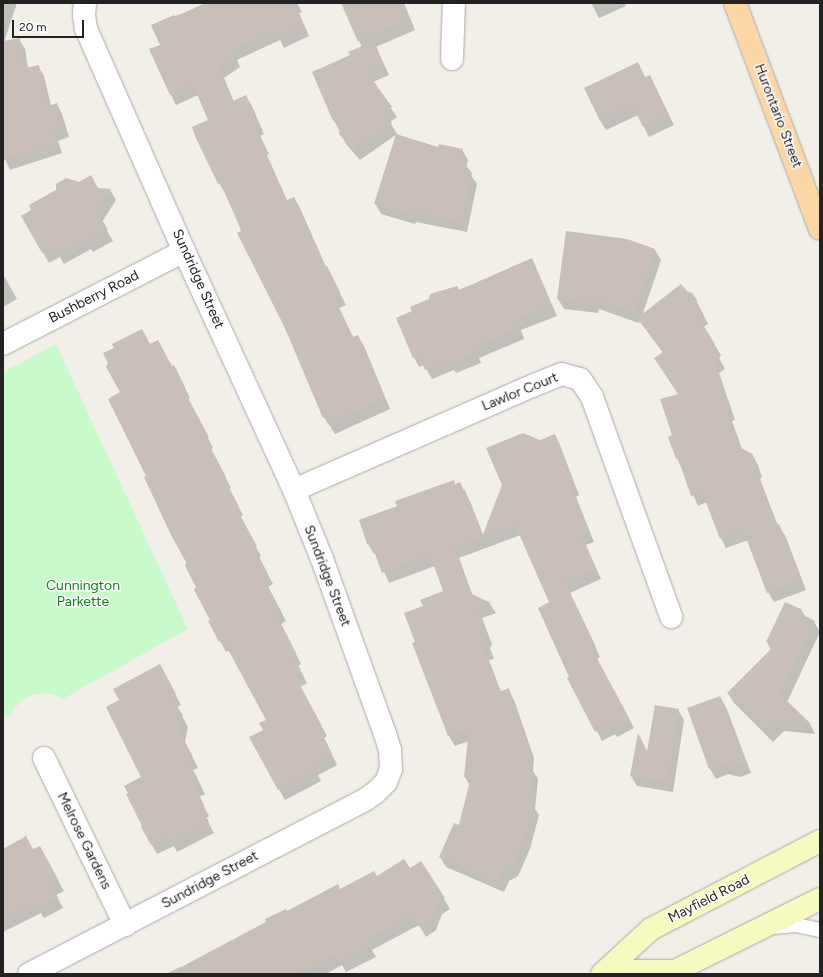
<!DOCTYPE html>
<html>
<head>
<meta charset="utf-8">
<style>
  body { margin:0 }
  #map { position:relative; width:823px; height:977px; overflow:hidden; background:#f2efe9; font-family:Figtree,sans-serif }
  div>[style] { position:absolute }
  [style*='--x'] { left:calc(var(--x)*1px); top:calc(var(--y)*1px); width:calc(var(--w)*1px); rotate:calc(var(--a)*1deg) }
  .park>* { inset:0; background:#c8facc }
  .shadow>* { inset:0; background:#0003 }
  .building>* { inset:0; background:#c7bfb8 }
  .roads { filter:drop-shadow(0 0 1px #a9a9a9) drop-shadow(0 0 1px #a9a9a9) }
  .lane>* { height:14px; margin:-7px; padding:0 7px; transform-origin:7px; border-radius:7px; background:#fff }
  .street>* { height:22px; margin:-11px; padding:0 11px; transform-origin:11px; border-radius:11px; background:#fff }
  .secondary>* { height:22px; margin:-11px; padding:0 11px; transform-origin:11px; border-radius:11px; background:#f7fabf }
  .primary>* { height:22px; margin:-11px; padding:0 11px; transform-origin:11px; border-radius:11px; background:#fcd6a4 }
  span { translate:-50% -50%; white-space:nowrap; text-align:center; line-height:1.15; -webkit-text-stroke:3px #fff; paint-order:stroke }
  .street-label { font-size:14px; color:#222 }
  .park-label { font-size:14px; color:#0c8416 }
  .frame { position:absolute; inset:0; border:4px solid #222; pointer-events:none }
  .scale { position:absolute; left:12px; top:20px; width:72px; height:18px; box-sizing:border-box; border:2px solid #222; border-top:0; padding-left:5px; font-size:12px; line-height:14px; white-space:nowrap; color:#222; -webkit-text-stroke:3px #fff; paint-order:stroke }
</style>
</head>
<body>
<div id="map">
  <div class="park">
    <div style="clip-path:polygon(56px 344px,188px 629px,63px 699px,53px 695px,43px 693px,32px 695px,23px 700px,15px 708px,10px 717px,3px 715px,3px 372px)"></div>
  </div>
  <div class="shadow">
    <div style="clip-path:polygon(3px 3px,17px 3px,4px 42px,19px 39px,25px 49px,28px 68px,38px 66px,44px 76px,51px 106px,57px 104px,62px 114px,69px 137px,58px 141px,62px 153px,10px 170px,3px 155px)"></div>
    <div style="clip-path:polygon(210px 3px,297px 3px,302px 12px,299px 13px,309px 36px,284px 48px,280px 40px,237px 60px,240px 67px,224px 78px,234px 102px,246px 96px,252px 106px,264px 134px,260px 136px,269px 154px,267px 155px,287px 201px,294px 198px,300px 208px,326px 267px,346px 305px,339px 308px,353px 338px,358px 336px,364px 346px,390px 409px,335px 434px,324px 417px,226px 193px,225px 193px,219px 183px,210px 120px,198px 95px,176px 105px,171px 95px,161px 45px,152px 25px)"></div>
    <div style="clip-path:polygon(341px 3px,404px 3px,415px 30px,376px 47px,389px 75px,373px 82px,397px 117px,390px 122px,397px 134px,360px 160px,346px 144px,333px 118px,362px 47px)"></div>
    <div style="clip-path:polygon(591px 3px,625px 3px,626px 6px,599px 18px)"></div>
    <div style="clip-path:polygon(646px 78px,655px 87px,674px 125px,649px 137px,638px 115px,606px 130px,600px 120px)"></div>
    <div style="clip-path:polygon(439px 148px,462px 150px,468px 160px,466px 168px,477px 184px,467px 232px,416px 222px,415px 224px,381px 214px,375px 203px)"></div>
    <div style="clip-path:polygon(97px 189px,110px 190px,116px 200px,102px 222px,113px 241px,93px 252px,91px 249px,64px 264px,60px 257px,49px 263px,22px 216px)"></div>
    <div style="clip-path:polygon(655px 250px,661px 260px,642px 316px,696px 300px,708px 324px,703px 327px,721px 355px,719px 358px,725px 369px,719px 373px,735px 420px,732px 421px,742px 449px,752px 454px,758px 465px,762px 477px,760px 479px,778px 526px,785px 535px,806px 590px,774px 602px,768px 592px,748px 540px,726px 548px,721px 538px,707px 502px,698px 506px,677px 458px,674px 436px,678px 394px,663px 353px,640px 321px,639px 323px,599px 309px,598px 313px,564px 309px,558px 299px)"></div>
    <div style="clip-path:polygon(532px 259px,557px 316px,521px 330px,524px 339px,479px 358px,481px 363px,456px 373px,454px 370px,432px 379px,424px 365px,419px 367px,414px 357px,459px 291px)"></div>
    <div style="clip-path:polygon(3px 274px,17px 299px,3px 307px)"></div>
    <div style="clip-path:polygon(150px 345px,179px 376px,190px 398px,188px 399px,213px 448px,211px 449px,231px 488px,229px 489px,243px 515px,240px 517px,261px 556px,259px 558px,273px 584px,268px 587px,286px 621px,281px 624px,301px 664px,298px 666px,307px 683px,300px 687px,327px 736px,324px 738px,337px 765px,318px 775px,321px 781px,285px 800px,250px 738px,265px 730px,268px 720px,230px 650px,226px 652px,210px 622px,211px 621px,187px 562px,147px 476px,122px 393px)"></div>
    <div style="clip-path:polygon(555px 435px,560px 445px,579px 495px,576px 497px,594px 542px,586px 545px,601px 579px,570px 593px,600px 657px,597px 659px,634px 728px,617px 737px,615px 734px,602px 741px,570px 678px,550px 603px,521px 535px,459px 558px,473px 596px,490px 604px,496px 613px,482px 618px,492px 644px,490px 648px,494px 659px,489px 660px,501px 692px,508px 690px,514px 700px,534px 758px,533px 771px,538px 779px,535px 809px,539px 815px,530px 849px,518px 876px,509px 881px,504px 892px,446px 867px,440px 857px,459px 826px,470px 786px,465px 777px,469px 741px,455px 746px,449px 736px,413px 644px,417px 642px,424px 607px,445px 591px,435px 566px,389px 583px,376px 553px,374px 554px,368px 544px,460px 483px,470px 501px,484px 537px,540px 442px)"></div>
    <div style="clip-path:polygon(804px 617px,814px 622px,820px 632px,787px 702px,810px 724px,815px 734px,784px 731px,773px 742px,734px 703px,728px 693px,771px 650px,767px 642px)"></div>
    <div style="clip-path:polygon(165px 675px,181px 705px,177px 707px,188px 727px,185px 742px,198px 768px,193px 770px,205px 794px,199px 797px,209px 816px,206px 818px,214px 833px,177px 852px,174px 846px,157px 854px,142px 827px,142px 777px)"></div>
    <div style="clip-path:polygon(720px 697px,726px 707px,751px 773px,740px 777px,728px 774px,716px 779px,710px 769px)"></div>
    <div style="clip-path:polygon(678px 710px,684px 720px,673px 792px,637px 786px,631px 776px)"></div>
    <div style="clip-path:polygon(39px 847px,64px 891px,56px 895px,63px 908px,44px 918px,41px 913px,3px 932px,3px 861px)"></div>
    <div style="clip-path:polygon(410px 869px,444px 899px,450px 909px,442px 914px,436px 930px,426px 937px,419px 925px,372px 950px,376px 957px,346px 972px,342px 965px,326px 974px,166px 974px,180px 967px,181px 968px,287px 912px,340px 890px)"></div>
  </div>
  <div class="building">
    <div style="clip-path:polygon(205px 3px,294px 3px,304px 26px,277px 38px,274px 31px,232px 50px,235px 56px,219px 67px,233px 101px,246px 95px,259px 124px,255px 126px,264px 144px,262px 145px,287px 200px,294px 197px,325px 266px,327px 266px,341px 294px,334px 297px,353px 337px,358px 335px,385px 399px,328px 424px,325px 417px,323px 418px,314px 397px,285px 328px,237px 233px,241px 231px,238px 223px,220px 182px,218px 184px,195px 136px,192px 127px,208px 120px,193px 85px,170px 95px,149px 49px,160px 45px,151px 25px,174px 15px,175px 17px)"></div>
    <div style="clip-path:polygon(341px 3px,403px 3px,410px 19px,358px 42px)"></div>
    <div style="clip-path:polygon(20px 38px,24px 68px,39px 65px,48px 106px,57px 103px,64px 127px,53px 130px,57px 143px,3px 160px,3px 41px)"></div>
    <div style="clip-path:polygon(374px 41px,384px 65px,367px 72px,392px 107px,384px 112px,392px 123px,353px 150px,339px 134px,340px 129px,332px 119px,312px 72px,350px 55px,348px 52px)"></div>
    <div style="clip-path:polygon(638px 62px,645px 77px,650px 75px,669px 115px,643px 127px,632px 105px,600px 121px,584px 88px)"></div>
    <div style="clip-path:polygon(396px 134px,438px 147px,439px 144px,463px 149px,461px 159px,472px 173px,462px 222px,411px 212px,410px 215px,374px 204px)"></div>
    <div style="clip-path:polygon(91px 175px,98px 188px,111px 189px,97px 211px,108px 230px,86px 242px,84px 239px,57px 255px,53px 247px,42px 253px,21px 216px,31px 210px,29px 205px,56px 190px,56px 184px,66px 178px,79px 182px)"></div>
    <div style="clip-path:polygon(566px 231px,627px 239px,655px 249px,634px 313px,593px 300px,593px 304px,557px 299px)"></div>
    <div style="clip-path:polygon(532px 258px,552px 305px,516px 320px,519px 328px,474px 348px,476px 353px,450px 364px,448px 360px,425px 370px,419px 355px,413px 358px,396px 318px,412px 311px,410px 307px,429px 299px,430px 294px,457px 286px,459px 290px)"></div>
    <div style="clip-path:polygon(681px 284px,688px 292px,692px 293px,697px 300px,696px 304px,703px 313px,698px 317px,715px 344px,713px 348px,720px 358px,714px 362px,730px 409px,727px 410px,739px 447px,752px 454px,757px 466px,755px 468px,776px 525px,779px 524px,801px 580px,767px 593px,743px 530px,720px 539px,702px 492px,691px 496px,678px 458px,676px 459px,668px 437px,672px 435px,660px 399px,678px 394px,654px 358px,663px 352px,637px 318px)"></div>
    <div style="clip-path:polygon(142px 329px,150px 344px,158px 340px,172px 366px,174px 365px,185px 387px,183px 389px,209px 437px,206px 439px,226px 477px,224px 478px,238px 505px,235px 506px,257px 546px,254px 547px,268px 574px,263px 577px,281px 611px,276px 614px,296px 653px,293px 655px,302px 673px,295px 676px,322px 726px,319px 727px,332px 754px,313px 764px,316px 771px,278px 790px,249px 737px,263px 730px,259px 723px,266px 720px,223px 640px,219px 642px,208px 621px,210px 620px,194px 590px,196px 587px,185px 566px,186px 562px,171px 535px,144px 477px,146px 476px,108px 399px,120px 392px,106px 367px,108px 363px,103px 353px,114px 348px,112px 344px)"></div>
    <div style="clip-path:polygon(523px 433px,540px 440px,555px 434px,564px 456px,562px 457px,574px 485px,571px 486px,589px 532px,581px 535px,596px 569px,565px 582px,596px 647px,592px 649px,629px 718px,610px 727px,608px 725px,595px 732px,567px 678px,569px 677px,538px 608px,549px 602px,515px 525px,454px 548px,472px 594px,491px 603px,478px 608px,487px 634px,484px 637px,489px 648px,484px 650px,499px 692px,509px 688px,529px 747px,528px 767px,532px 767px,530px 803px,534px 804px,525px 838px,513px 865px,503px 871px,498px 883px,439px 857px,454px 823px,459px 825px,471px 777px,464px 777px,469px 729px,448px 736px,412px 643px,415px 642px,404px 613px,423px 606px,420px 600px,443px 591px,430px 555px,382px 573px,371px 543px,367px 544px,359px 520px,397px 506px,395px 501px,454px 480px,455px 484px,460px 482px,463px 490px,465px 490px,482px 537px,502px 485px,486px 448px)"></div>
    <div style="clip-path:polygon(785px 602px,801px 609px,805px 616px,815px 621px,780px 694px,811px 724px,778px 721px,767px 732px,727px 693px,774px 646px,766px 642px)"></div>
    <div style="clip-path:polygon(160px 664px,176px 694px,172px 697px,183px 716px,179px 731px,193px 757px,188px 760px,200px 784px,195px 786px,204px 805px,201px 807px,209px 822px,171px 842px,167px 836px,151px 845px,141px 827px,142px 826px,126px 794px,128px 793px,124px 786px,141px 777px,106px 707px,119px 700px,113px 689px)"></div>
    <div style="clip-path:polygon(720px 696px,746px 763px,733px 767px,721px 764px,709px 769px,687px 708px)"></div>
    <div style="clip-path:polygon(655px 705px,679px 709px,668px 782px,630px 776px,638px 733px,647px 751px)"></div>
    <div style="clip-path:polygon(26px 836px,33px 849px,40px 846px,59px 881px,51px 885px,58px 897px,38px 908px,35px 903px,3px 919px,3px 849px)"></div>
    <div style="clip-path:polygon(404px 859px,410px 868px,421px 861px,445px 898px,437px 904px,431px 919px,419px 927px,412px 915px,367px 939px,371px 947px,346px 960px,345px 958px,339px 962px,335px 955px,299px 974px,168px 974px,266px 922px,265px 919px,286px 909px,287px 911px,338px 884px,340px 889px,374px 871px,377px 876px)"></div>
  </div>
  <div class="roads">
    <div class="lane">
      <div style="--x:772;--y:927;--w:24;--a:-5"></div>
      <div style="--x:796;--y:925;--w:25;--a:12"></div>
    </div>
    <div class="street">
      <div style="--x:452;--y:59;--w:56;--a:-88"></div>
      <div style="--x:3;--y:344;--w:203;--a:-27.2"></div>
      <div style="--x:294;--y:490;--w:260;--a:-23.6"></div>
      <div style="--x:532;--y:386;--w:32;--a:-22"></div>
      <div style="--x:562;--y:374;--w:19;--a:16"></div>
      <div style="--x:580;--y:379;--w:22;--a:56"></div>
      <div style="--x:592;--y:397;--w:234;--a:70.2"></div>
      <div style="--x:44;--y:758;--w:186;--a:64.1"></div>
      <div style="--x:29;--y:974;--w:380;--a:-27.4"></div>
      <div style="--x:366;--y:799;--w:12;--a:-35"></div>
      <div style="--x:376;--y:792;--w:14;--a:-45"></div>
      <div style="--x:386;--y:782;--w:14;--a:-69"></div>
      <div style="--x:391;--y:769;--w:19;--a:-93"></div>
      <div style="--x:390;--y:750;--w:17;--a:-107"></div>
      <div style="--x:385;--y:734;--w:186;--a:-109.8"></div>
      <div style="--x:322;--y:559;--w:74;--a:-112.1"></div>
      <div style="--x:294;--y:490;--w:263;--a:-114.7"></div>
      <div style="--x:184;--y:251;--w:243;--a:-113.8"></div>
      <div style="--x:86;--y:29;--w:14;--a:-98"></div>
      <div style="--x:84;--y:15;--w:12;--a:-85"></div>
    </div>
    <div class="secondary">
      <div style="--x:608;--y:971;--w:67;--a:0"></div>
      <div style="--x:675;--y:971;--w:162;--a:-26.4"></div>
      <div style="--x:602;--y:974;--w:67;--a:-42.6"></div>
      <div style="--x:651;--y:929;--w:191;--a:-27.5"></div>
    </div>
    <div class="primary">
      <div style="--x:735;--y:3;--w:241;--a:69.4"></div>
    </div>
  </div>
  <div class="street-label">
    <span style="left:778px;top:116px;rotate:69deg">Hurontario Street</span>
    <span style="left:198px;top:279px;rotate:66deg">Sundridge Street</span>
    <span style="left:94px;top:297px;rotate:-27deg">Bushberry Road</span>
    <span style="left:520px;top:392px;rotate:-22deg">Lawlor Court</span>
    <span style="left:327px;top:576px;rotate:69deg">Sundridge Street</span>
    <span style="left:84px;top:841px;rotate:64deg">Melrose Gardens</span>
    <span style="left:210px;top:880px;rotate:-28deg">Sundridge Street</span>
    <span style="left:709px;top:899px;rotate:-27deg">Mayfield Road</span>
  </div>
  <div class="park-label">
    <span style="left:83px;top:594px">Cunnington<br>Parkette</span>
  </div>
  <div class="frame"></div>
  <div class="scale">20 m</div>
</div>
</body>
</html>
